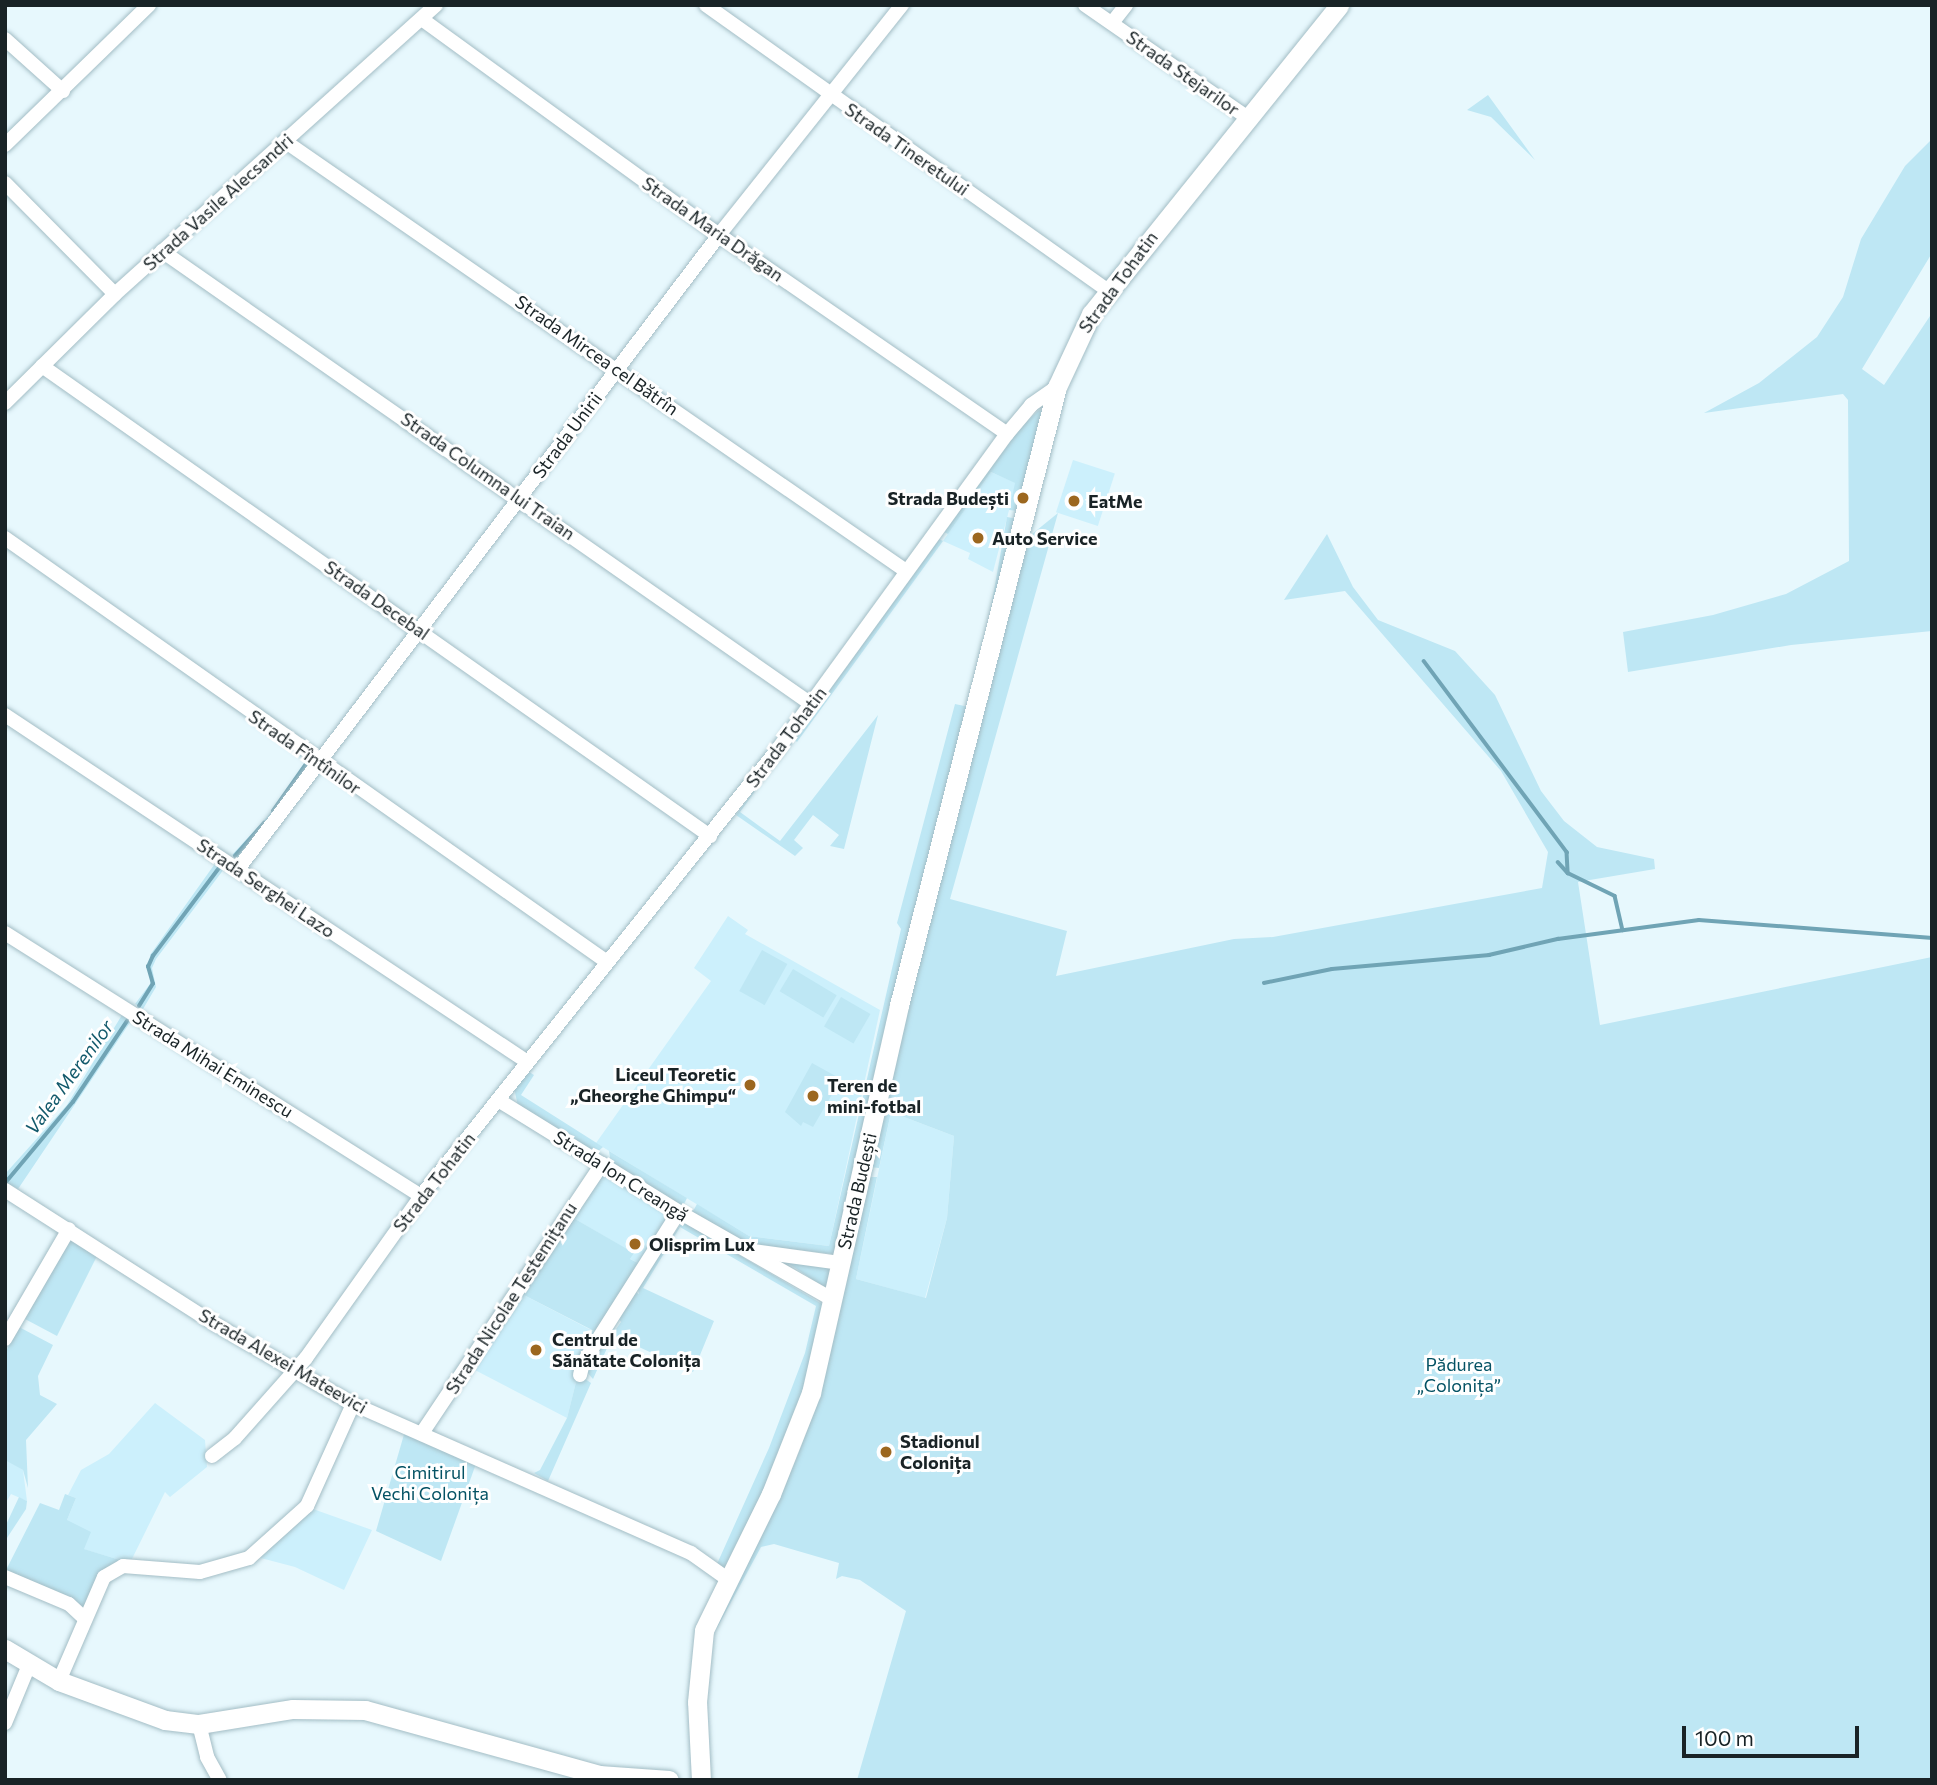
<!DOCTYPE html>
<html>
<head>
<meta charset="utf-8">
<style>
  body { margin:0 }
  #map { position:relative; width:1937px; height:1785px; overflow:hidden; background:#e7f8fd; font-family:Commissioner,sans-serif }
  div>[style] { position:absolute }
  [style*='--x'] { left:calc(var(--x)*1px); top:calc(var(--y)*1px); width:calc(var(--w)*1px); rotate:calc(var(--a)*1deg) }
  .built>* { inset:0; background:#ccf0fc; transform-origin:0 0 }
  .green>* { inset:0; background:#bee7f4; transform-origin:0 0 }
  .stream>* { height:3.5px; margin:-1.75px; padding:0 1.75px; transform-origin:1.75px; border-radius:1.75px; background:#70a4b5 }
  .roads { filter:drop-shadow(0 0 2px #a3bdc5) drop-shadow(0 0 2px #a3bdc5) }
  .street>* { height:14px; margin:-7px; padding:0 7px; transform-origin:7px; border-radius:7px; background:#fff }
  .secondary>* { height:19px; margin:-9.5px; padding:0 9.5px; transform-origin:9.5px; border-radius:9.5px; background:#fff }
  .dots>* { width:19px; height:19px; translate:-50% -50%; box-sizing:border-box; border:4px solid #fff; border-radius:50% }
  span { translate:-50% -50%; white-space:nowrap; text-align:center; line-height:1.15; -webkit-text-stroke:6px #fff; paint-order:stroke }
  .street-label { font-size:18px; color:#192326 }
  .poi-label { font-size:18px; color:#192326; font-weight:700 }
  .right { translate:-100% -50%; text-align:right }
  .left { translate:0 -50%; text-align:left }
  .park-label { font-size:18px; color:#045264 }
  .water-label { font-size:19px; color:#135a6c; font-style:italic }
  .frame { position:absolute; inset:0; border:7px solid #192326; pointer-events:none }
  .scale { position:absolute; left:1682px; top:1726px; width:177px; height:32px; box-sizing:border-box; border:4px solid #192326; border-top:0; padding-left:9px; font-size:21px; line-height:24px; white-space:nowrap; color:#192326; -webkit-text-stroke:5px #fff; paint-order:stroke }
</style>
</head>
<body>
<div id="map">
  <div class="built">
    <div style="left:1073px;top:460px;width:44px;height:55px;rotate:18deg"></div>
    <div style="clip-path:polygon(991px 472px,1016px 483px,993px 572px,968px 559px,970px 553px,943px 541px)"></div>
    <div style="clip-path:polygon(728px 916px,748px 930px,745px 934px,880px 1010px,829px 1246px,749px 1236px,596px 1143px,711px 981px,694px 968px)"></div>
    <div style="clip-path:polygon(891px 1112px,954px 1136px,947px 1218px,925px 1298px,856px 1279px)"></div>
    <div style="clip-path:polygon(601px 1170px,666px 1210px,665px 1227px,640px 1264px,630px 1259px,633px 1253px,570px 1216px)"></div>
    <div style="clip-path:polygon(520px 1293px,593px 1331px,600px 1328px,578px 1374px,567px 1418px,473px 1369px)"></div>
    <div style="clip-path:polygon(155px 1403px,205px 1440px,207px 1467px,170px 1497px,165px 1492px,130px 1563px,83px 1549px,67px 1520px,76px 1498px,68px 1495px,81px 1470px,109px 1454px)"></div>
    <div style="clip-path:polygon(5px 1458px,23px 1470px,27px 1501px,11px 1494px,5px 1504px)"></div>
    <div style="clip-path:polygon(313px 1509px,372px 1530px,344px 1590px,295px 1567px,257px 1557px)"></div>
  </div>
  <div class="green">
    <div style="clip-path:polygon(1488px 95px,1535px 160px,1491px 117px,1467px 110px)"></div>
    <div style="clip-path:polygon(1932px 139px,1932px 253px,1862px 369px,1884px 385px,1932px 313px,1932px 631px,1791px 645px,1628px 672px,1623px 632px,1713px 615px,1786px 594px,1849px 561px,1848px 400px,1843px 394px,1704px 413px,1759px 383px,1817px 337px,1843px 297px,1861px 239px,1905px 166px)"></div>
    <div style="clip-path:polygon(1039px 410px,1043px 412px,1019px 511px,1009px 510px,1015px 483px,991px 472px,948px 534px,944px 532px,1011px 437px)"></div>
    <div style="clip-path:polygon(1058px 513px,950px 899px,1067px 931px,1056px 976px,1234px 939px,1273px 937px,1542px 888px,1548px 852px,1501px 771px,1345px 591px,1284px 600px,1327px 534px,1353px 587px,1378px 620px,1455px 651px,1495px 695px,1541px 791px,1564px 821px,1597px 847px,1654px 859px,1655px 869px,1578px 882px,1600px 1025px,1932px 957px,1932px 1780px,857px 1780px,906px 1611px,860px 1580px,842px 1576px,836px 1579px,839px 1563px,774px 1544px,761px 1547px,717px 1628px,713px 1623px,796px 1460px,817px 1403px,866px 1177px,877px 1177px,856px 1279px,926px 1298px,947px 1218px,954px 1136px,891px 1112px,879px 1168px,869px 1167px,1026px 539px)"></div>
    <div style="left:1007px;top:517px;width:11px;height:182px;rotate:10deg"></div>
    <div style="clip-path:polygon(939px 539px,943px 541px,797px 742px,793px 738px)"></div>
    <div style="clip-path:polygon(955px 704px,969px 707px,834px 1254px,745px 1244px,692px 1213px,697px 1204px,749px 1236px,829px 1246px,901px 929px,897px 923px)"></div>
    <div style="clip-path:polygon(878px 715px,844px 849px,830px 846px,839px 835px,813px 815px,794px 840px,803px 848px,795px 856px,736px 815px,779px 758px,740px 812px,780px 841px)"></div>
    <div style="clip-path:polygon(307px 761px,312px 764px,247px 854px,237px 858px,232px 855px,268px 816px)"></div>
    <div style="clip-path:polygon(214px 865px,224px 869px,156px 959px,152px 968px,156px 987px,143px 1009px,135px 1004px,150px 984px,150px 955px)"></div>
    <div style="left:762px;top:950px;width:29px;height:47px;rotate:29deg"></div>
    <div style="left:793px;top:969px;width:51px;height:26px;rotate:31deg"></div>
    <div style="left:841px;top:997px;width:34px;height:34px;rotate:30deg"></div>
    <div style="clip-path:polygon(122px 1015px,131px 1021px,18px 1189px,5px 1182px,5px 1174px,67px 1105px)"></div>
    <div style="clip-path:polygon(812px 1063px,841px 1079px,813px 1127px,803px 1122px,801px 1126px,785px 1112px)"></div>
    <div style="clip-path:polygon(526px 1070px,534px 1075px,521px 1095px,603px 1147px,595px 1154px,518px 1106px,514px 1088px)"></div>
    <div style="clip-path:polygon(609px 1151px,687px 1198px,682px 1208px,611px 1164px)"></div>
    <div style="clip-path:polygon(570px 1216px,634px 1253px,630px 1259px,640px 1264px,600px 1328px,594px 1331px,520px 1293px)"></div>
    <div style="clip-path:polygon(681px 1224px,687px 1224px,827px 1307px,794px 1428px,724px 1569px,717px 1564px,769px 1448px,805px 1353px,816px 1306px,680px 1227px,643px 1288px,714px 1321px,693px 1372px,613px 1335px,593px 1379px,586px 1371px,611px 1328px,616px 1329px,621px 1322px,617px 1316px,634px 1291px,639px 1294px,637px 1285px)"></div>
    <div style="clip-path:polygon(72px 1241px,97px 1256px,57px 1336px,25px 1319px,66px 1243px)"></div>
    <div style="clip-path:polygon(785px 1261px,829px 1266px,829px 1286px,825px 1288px)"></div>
    <div style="clip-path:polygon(19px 1327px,53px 1345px,38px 1376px,40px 1395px,57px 1404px,26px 1440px,28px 1488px,23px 1470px,5px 1460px,5px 1353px)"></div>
    <div style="clip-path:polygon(578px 1374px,591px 1383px,548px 1481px,534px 1473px,540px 1470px,567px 1418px)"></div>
    <div style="clip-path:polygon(405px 1431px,477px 1461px,441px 1561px,376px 1531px)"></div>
    <div style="clip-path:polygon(65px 1494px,76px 1498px,67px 1520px,91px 1532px,84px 1549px,120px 1560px,83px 1608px,5px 1572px,40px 1503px,59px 1510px)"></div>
    <div style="clip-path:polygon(19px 1497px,27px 1501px,26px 1509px,5px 1541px,5px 1527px)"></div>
  </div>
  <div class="stream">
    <div style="--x:1424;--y:661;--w:239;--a:53.2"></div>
    <div style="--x:1567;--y:852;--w:21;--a:87"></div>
    <div style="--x:1568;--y:873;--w:52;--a:26.1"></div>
    <div style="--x:1615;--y:896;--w:35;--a:77"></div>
    <div style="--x:273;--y:811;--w:57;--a:-54.9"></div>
    <div style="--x:235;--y:856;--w:44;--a:-48.7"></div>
    <div style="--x:1558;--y:862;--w:15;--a:48"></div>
    <div style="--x:1264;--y:983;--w:69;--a:-11.6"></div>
    <div style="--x:1332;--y:969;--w:158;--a:-5.1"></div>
    <div style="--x:1489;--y:955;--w:71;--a:-13.1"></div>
    <div style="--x:1558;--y:939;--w:142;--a:-7.7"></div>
    <div style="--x:1699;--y:920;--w:234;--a:4.4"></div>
    <div style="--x:139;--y:1006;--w:26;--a:-58"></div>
    <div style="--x:153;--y:984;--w:18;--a:-106"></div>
    <div style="--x:148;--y:967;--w:12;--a:-66"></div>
    <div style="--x:153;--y:956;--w:110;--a:-53.1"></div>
    <div style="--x:6;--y:1182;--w:104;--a:-50.1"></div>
    <div style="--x:73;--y:1102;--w:97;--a:-56.3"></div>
  </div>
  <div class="roads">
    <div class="street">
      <div style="--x:706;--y:5;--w:493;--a:35.4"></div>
      <div style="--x:1085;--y:5;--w:197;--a:34.7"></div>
      <div style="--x:423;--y:20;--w:366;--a:36"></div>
      <div style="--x:719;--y:235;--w:350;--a:34.6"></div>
      <div style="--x:1112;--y:23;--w:23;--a:-52"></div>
      <div style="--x:5;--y:39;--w:78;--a:41.9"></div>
      <div style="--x:286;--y:142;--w:754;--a:34.68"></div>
      <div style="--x:5;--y:145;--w:201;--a:-44.2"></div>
      <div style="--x:5;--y:183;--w:156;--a:45.3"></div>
      <div style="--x:162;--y:251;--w:791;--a:34.91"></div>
      <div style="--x:42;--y:366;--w:817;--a:35.13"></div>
      <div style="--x:5;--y:403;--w:155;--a:-44.7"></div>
      <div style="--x:115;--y:294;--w:432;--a:-42"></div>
      <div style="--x:5;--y:538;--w:736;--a:35.16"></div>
      <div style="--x:5;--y:715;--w:625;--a:33.59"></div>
      <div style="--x:238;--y:869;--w:796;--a:-52.81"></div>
      <div style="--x:719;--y:235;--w:294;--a:-51.5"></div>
      <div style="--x:5;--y:933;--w:492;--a:32.3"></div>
      <div style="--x:498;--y:1100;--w:213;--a:31.7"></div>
      <div style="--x:679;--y:1212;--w:177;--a:29.7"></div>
      <div style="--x:5;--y:1190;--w:241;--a:32.6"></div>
      <div style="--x:208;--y:1320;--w:168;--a:30.1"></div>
      <div style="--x:353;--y:1404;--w:369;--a:23.8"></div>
      <div style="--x:691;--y:1553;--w:43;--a:35.5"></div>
      <div style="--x:753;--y:1251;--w:89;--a:7.8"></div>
      <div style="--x:5;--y:1339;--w:127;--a:-59.8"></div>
      <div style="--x:580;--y:1375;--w:12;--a:-76"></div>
      <div style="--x:583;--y:1363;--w:179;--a:-57.6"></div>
      <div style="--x:422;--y:1433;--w:324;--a:-56.2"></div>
      <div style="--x:212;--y:1456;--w:29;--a:-38"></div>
      <div style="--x:235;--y:1438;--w:107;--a:-48.4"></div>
      <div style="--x:306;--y:1358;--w:199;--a:-54.6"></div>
      <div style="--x:421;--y:1196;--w:572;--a:-51.39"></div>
      <div style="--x:778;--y:749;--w:389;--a:-54"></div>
      <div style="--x:1007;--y:434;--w:38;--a:-50"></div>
      <div style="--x:1031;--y:405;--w:32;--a:-35"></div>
      <div style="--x:5;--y:1577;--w:69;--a:22.9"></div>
      <div style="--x:69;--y:1604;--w:22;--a:43"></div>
      <div style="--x:59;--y:1681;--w:113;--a:-66.6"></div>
      <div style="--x:104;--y:1577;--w:22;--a:-30"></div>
      <div style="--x:123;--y:1566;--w:77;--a:4.5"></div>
      <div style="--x:200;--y:1572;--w:51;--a:-15.9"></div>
      <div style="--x:249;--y:1558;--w:78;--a:-41.9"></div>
      <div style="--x:307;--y:1506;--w:112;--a:-65.7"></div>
      <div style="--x:5;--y:1723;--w:63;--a:-67.5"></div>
      <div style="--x:199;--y:1724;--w:34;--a:76"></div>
      <div style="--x:207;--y:1757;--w:26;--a:61"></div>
    </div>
    <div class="secondary">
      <div style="--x:5;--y:1649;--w:63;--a:30.7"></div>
      <div style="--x:59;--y:1681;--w:113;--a:20.2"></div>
      <div style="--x:165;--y:1720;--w:34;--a:7"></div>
      <div style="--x:199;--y:1724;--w:95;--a:-9.1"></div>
      <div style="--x:293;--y:1709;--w:72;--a:0.8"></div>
      <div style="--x:365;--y:1710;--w:243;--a:15.5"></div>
      <div style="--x:599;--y:1775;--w:70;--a:4.1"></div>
      <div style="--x:701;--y:1780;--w:78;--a:-92.9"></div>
      <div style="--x:697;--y:1702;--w:72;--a:-84.4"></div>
      <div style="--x:704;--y:1630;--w:152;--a:-63.8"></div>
      <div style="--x:771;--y:1494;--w:109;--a:-68.4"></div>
      <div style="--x:811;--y:1393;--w:398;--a:-77.2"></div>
      <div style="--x:899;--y:1005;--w:638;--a:-75.66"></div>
      <div style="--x:1057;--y:387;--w:81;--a:-65"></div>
      <div style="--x:1091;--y:314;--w:396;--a:-51.2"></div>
    </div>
  </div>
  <div class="dots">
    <div style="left:1023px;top:498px;background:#9c671f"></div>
    <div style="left:1074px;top:501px;background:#9c671f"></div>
    <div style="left:978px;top:538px;background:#9c671f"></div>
    <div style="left:750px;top:1085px;background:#9c671f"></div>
    <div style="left:813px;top:1096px;background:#9c671f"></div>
    <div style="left:635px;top:1244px;background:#9c671f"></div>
    <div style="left:536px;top:1350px;background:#9c671f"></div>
    <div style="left:886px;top:1452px;background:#9c671f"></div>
  </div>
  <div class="street-label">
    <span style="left:1183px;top:73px;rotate:35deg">Strada Stejarilor</span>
    <span style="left:907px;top:149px;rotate:35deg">Strada Tineretului</span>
    <span style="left:218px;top:202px;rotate:-42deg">Strada Vasile Alecsandri</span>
    <span style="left:713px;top:229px;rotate:35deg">Strada Maria Drăgan</span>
    <span style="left:1118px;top:282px;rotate:-54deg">Strada Tohatin</span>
    <span style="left:597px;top:355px;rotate:35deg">Strada Mircea cel Bătrîn</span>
    <span style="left:567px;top:435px;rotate:-53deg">Strada Unirii</span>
    <span style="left:488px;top:476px;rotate:35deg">Strada Columna lui Traian</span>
    <span style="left:377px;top:600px;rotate:35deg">Strada Decebal</span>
    <span style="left:786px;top:737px;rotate:-53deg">Strada Tohatin</span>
    <span style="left:305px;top:752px;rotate:35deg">Strada Fîntînilor</span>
    <span style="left:266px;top:888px;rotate:34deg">Strada Serghei Lazo</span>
    <span style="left:213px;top:1064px;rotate:32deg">Strada Mihai Eminescu</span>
    <span style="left:621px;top:1176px;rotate:32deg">Strada Ion Creangă</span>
    <span style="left:434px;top:1182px;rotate:-52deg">Strada Tohatin</span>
    <span style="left:857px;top:1191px;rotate:-77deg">Strada Budești</span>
    <span style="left:511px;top:1298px;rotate:-57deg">Strada Nicolae Testemițanu</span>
    <span style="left:283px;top:1361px;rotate:30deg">Strada Alexei Mateevici</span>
  </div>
  <div class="poi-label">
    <span class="right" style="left:1009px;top:498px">Strada Budești</span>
    <span class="left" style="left:1088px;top:501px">EatMe</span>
    <span class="left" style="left:992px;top:538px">Auto Service</span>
    <span class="right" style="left:736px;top:1085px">Liceul Teoretic<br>„Gheorghe Ghimpu“</span>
    <span class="left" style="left:827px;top:1096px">Teren de<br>mini-fotbal</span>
    <span class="left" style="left:649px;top:1244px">Olisprim Lux</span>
    <span class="left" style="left:552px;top:1350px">Centrul de<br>Sănătate Colonița</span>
    <span class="left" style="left:900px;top:1452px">Stadionul<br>Colonița</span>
  </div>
  <div class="park-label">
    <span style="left:1459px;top:1375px">Pădurea<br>„Colonița”</span>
    <span style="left:430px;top:1483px">Cimitirul<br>Vechi Colonița</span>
  </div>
  <div class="water-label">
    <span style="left:69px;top:1077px;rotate:-54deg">Valea Merenilor</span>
  </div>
  <div class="frame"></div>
  <div class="scale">100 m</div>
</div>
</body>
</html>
